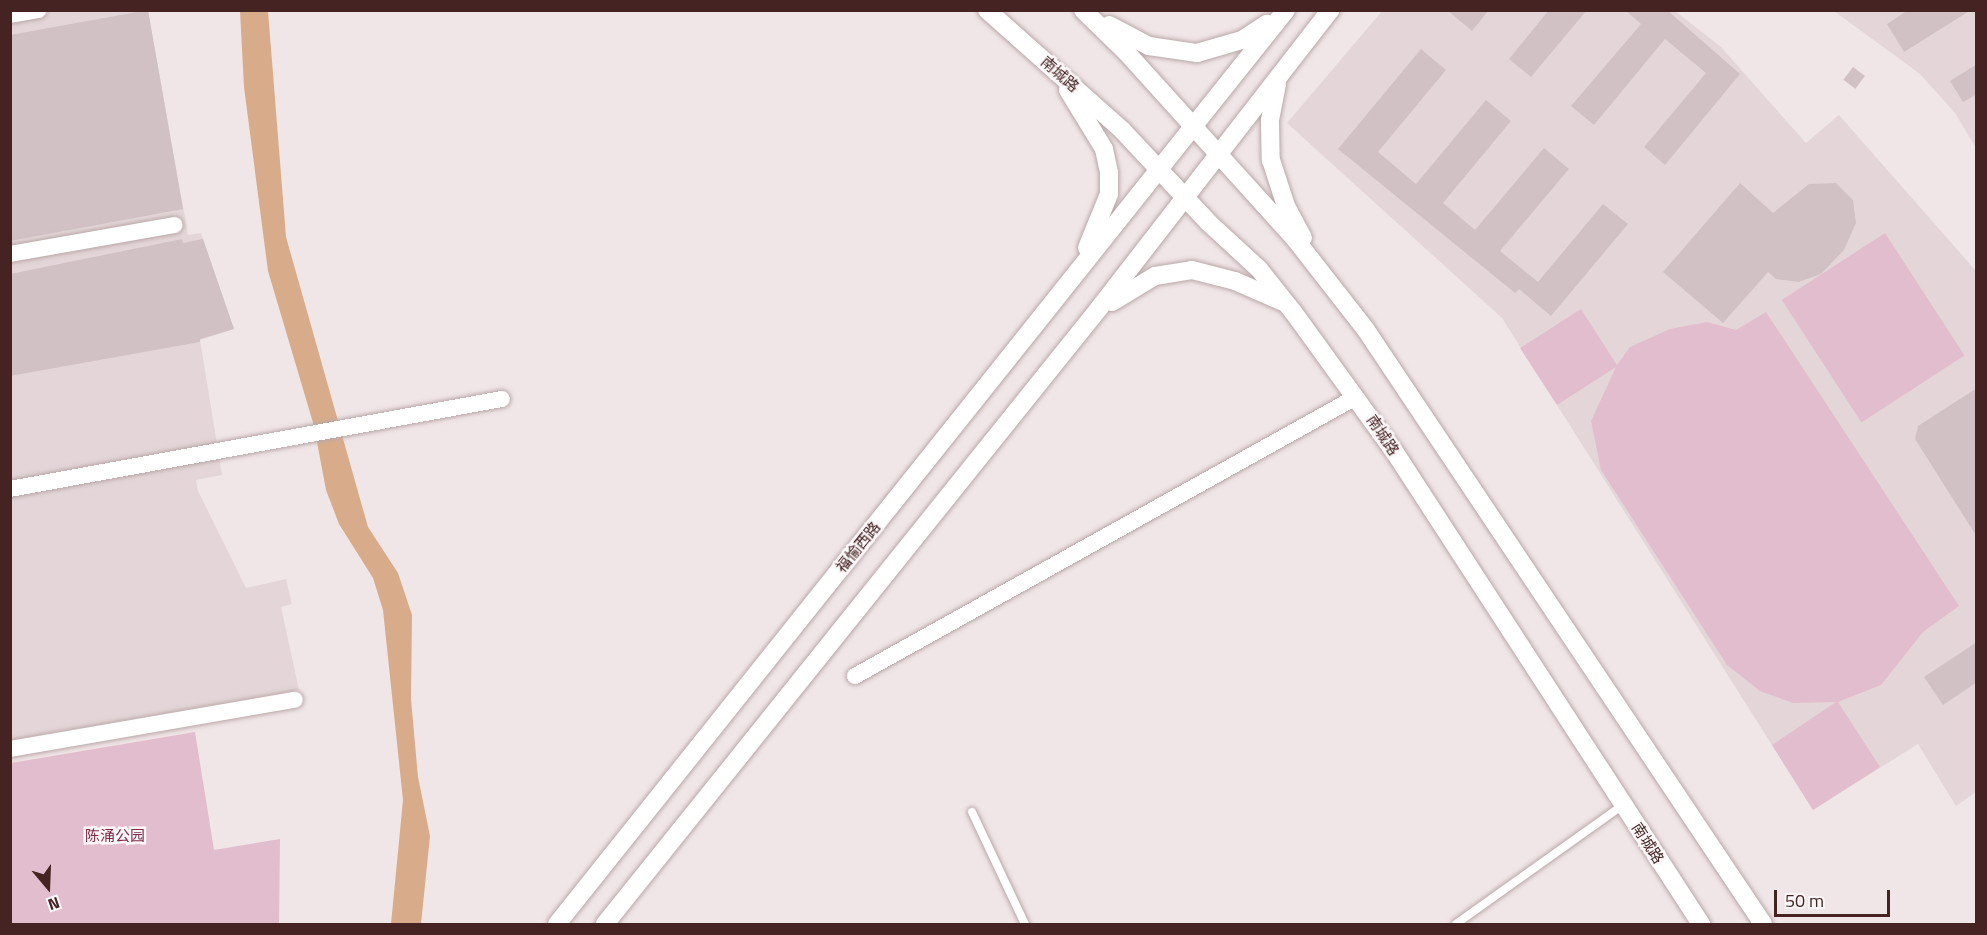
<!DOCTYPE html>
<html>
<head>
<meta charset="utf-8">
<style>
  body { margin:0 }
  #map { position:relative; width:1987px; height:935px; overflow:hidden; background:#f0e5e7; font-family:"Titillium Web","Noto Sans SC",sans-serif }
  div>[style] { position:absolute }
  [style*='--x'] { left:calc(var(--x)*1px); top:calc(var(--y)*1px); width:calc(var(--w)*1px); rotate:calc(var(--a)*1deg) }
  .built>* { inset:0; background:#e4d6d8 }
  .green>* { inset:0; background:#e2bdcd; transform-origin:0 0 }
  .water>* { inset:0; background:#d8ac8a }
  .building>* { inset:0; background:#d1c1c4; transform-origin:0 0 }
  .roads { filter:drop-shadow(0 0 2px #b9a7a8) drop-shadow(0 0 2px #b9a7a8) }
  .lane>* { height:8px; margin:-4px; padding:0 4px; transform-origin:4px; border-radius:4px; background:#fff }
  .street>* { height:16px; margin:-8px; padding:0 8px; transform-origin:8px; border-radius:8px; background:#fff }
  .secondary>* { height:18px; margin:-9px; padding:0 9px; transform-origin:9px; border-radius:9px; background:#fff }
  span { translate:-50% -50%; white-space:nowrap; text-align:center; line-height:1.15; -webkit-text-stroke:5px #fbf7f8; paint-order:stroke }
  .street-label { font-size:15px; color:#442322 }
  .park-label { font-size:15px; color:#7f2844 }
  .frame { position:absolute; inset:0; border:12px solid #442322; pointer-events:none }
  .north { position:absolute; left:18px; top:857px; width:60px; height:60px; -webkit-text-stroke:4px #fbf7f8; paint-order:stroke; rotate:161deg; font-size:16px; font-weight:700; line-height:24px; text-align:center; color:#442322 }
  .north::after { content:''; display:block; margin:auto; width:21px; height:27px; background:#442322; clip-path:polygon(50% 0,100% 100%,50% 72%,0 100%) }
  .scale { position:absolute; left:1774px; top:890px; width:116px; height:27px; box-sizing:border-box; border:3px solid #442322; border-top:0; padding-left:8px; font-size:18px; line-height:21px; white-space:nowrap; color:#442322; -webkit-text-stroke:4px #fbf7f8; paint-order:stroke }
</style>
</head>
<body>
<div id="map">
  <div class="built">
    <div style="clip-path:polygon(1383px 10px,1675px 11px,1721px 47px,1806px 143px,1839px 115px,1976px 271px,1976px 792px,1956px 806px,1918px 744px,1813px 810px,1502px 318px,1287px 123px)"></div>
    <div style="clip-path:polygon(11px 11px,148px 11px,188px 235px,201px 233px,234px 329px,200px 340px,222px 475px,196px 480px,198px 491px,246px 588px,286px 579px,292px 604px,281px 607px,299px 690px,11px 740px)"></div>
    <div style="clip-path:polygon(1834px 11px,1976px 11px,1976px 148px,1955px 113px,1920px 74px)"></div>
  </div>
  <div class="green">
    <div style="left:1885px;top:233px;width:146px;height:123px;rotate:57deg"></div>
    <div style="clip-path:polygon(1581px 309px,1617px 365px,1630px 347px,1670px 329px,1707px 322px,1736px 330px,1766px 312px,1959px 606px,1923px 632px,1881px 685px,1838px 702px,1880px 767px,1813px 810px,1772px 745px,1836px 702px,1793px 703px,1760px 691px,1727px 665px,1601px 470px,1591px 421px,1616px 367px,1557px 405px,1520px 348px)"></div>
    <div style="clip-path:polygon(195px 732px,214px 850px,280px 839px,279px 924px,11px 924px,11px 763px)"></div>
  </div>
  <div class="water">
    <div style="clip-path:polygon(240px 11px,268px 11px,286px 237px,368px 527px,398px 573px,412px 615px,411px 699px,418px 777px,430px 836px,421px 924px,391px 924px,403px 800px,383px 610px,373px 578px,339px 524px,326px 490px,314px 426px,268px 271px,244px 87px)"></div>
  </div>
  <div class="building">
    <div style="clip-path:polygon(148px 10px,183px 209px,10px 241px,10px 35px)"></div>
    <div style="clip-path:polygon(1447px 10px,1489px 10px,1472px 31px)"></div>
    <div style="clip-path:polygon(1549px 10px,1587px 10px,1531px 77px,1509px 59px)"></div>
    <div style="clip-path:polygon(1625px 10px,1667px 10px,1740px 74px,1665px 165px,1644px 147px,1706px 73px,1665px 39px,1594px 125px,1571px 106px,1641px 24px)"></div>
    <div style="clip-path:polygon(1908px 10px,1971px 10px,1904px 52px,1887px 24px)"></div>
    <div style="clip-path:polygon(1421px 49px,1446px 70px,1378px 152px,1416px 184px,1486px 100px,1511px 121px,1443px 203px,1475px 230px,1544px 148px,1569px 169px,1500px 251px,1538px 282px,1603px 204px,1628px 224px,1551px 316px,1519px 289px,1515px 293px,1338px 149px)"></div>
    <div style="clip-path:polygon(1977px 64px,1977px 94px,1963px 102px,1950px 81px)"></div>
    <div style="left:1853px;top:67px;width:15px;height:16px;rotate:37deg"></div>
    <div style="clip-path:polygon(1740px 183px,1773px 213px,1809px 184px,1836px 183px,1853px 200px,1856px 223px,1844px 250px,1821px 274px,1799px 282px,1776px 279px,1768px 272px,1723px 323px,1663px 272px)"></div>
    <div style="clip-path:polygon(182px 239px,183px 243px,203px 239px,234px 329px,200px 339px,200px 342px,10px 376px,10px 274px)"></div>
    <div style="clip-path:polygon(1977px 388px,1977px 537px,1915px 439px,1918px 426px)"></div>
    <div style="clip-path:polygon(1977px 642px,1977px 682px,1943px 705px,1924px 677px)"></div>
  </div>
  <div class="roads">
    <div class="lane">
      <div style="--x:972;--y:812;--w:124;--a:64.7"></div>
      <div style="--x:1456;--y:924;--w:205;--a:-35.5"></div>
    </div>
    <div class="street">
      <div style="--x:10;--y:15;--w:29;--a:-10"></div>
      <div style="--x:10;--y:254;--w:167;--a:-10"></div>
      <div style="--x:10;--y:489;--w:500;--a:-10.37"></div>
      <div style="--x:855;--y:676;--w:573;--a:-29.11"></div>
      <div style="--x:10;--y:749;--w:289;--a:-9.8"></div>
    </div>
    <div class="secondary">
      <div style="--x:987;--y:10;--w:181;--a:41.6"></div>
      <div style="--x:1122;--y:130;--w:127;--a:46.9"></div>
      <div style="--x:1209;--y:223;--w:68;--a:42.6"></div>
      <div style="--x:1259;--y:269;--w:56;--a:51.5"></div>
      <div style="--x:1294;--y:313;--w:170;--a:54.1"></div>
      <div style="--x:1394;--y:451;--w:564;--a:57.01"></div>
      <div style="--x:1083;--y:10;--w:62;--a:44.3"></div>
      <div style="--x:1127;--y:53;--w:251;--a:47.9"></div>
      <div style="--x:1295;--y:239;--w:115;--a:52"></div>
      <div style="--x:1366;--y:330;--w:714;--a:56.24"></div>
      <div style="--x:1109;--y:25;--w:45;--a:27.7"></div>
      <div style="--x:1149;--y:46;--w:49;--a:8.3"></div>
      <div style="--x:1197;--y:53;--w:47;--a:-16.1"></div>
      <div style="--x:1242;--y:40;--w:30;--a:-33"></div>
      <div style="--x:1277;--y:84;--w:38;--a:101"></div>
      <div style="--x:1270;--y:121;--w:39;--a:89"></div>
      <div style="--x:1271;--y:160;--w:48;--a:71.9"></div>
      <div style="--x:1286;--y:206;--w:36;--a:62"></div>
      <div style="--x:1068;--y:90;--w:69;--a:58.6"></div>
      <div style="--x:1104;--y:149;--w:25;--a:78"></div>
      <div style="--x:1109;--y:173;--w:21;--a:90"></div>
      <div style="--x:1109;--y:194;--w:58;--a:112.2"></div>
      <div style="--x:1112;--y:302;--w:50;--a:-31.2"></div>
      <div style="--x:1155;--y:276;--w:37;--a:-9"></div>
      <div style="--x:1192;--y:270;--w:44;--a:14.3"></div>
      <div style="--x:1235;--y:281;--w:52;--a:23.6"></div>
      <div style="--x:557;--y:924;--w:1169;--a:-51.42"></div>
      <div style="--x:605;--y:924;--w:791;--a:-51.26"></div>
      <div style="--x:1100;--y:307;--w:376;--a:-52.2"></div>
    </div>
  </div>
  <div class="street-label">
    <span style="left:1060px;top:74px;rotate:41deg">南城路</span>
    <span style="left:1383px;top:435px;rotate:56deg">南城路</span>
    <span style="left:858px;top:547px;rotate:-51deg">福愉西路</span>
    <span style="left:1648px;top:843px;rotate:57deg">南城路</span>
  </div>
  <div class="park-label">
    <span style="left:115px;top:836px">陈涌公园</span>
  </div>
  <div class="frame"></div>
  <div class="north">N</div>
  <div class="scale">50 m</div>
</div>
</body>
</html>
